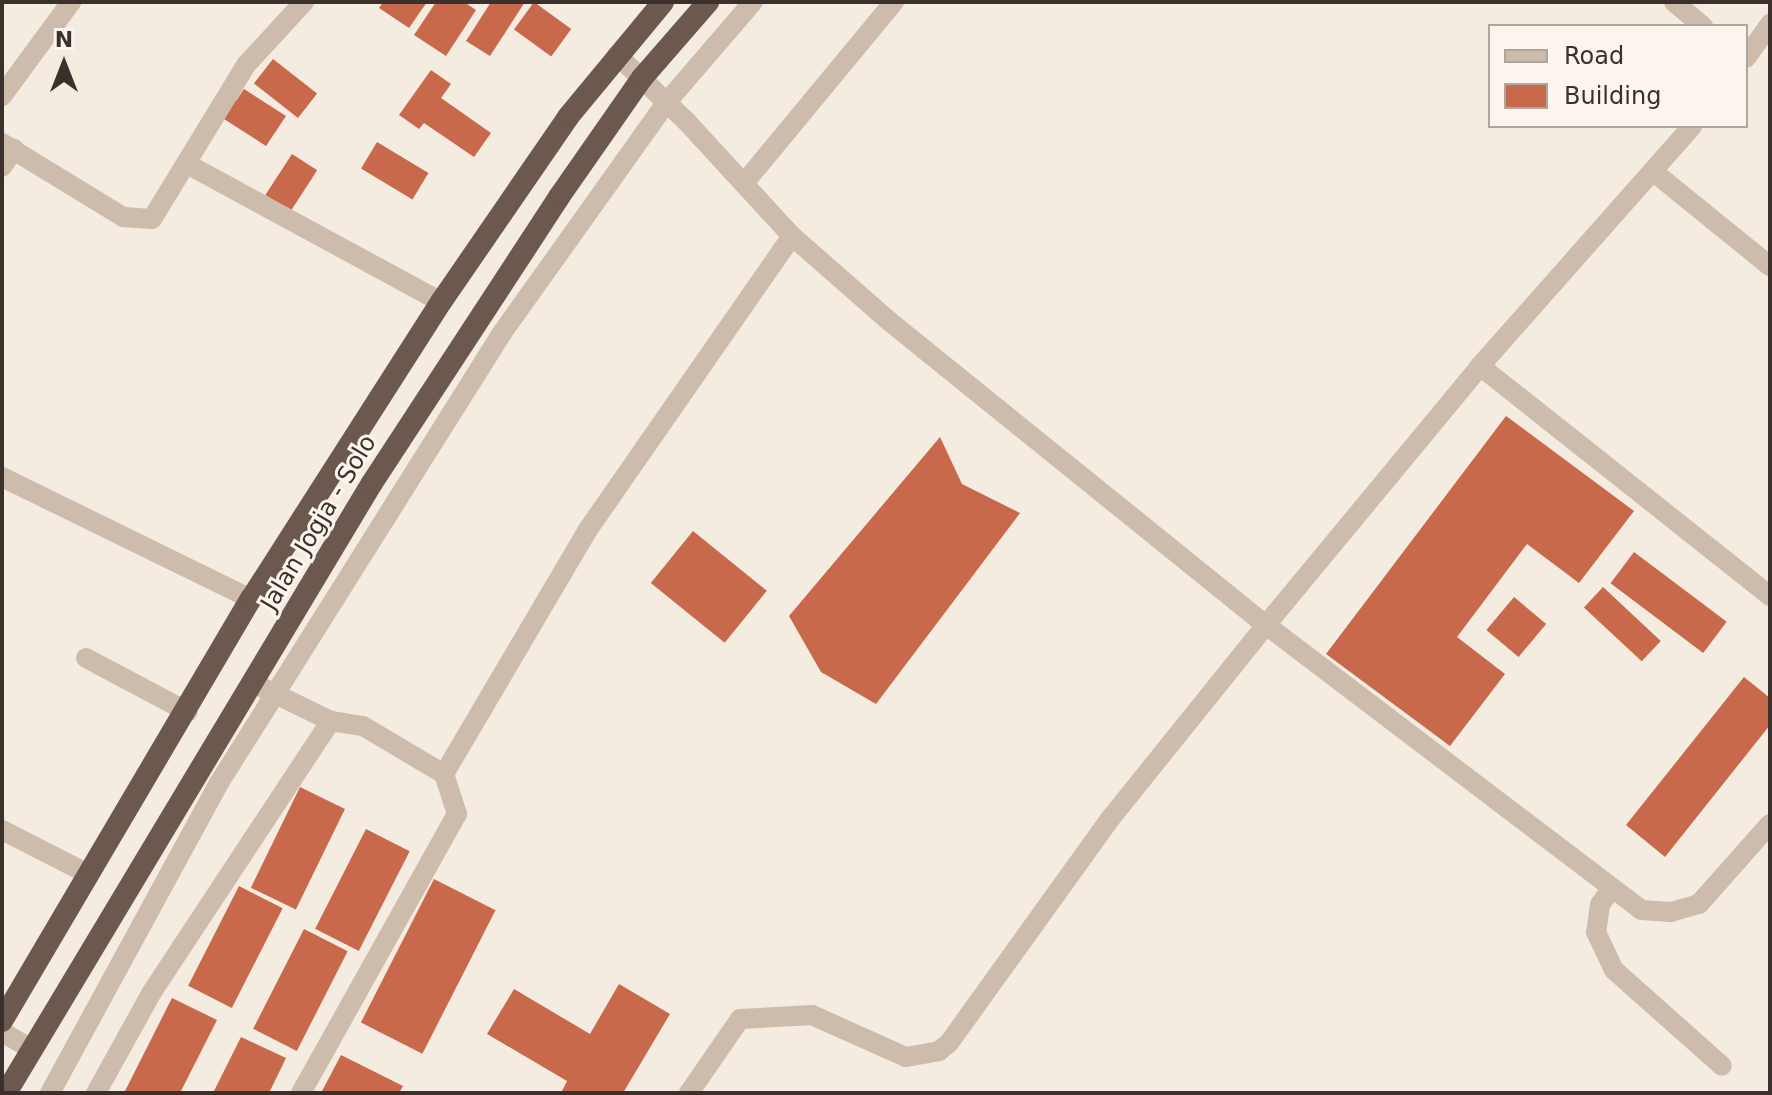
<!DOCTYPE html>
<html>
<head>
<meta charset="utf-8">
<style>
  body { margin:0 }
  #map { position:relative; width:1772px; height:1095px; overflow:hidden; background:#f4ebe1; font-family:"DejaVu Sans",sans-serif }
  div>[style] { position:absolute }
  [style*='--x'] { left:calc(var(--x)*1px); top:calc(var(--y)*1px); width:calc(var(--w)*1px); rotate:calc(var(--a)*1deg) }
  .building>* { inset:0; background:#c8694b; transform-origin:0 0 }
  .minor>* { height:20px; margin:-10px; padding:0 10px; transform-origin:10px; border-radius:10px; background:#cdbbac }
  .trunk>* { height:22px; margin:-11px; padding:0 11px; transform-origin:11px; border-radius:11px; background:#6c584f }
  span { translate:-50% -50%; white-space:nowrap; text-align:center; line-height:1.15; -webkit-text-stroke:6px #fbf5ee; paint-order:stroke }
  .street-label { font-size:24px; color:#3b302b }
  .frame { position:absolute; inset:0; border:4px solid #3b302b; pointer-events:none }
  .legend { position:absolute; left:1488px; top:24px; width:260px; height:104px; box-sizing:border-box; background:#fbf5ee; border:2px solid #aea6a0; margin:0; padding:10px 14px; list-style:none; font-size:24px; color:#3b302b }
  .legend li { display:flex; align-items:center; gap:16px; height:40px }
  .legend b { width:40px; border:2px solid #aea6a0 }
  .north { position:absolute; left:24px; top:24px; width:80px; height:80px; -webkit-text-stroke:6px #fbf5ee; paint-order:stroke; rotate:0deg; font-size:22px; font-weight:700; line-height:32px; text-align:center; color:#3b302b }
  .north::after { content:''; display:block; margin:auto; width:28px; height:36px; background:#3b302b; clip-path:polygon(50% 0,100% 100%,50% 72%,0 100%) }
</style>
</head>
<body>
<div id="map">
  <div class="building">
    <div style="clip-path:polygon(383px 2px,427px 2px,409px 28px,379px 8px)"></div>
    <div style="clip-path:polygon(436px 2px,464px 2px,476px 10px,446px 56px,414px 35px)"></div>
    <div style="clip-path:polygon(491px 2px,525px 2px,490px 56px,466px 41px)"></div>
    <div style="left:534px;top:2px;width:46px;height:34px;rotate:36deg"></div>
    <div style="left:273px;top:59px;width:56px;height:31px;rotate:38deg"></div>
    <div style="clip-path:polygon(431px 70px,451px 84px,441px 98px,491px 133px,474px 157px,424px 123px,419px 129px,399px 115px)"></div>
    <div style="clip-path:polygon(244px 89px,286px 116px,266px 146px,224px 119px,231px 97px,236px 101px)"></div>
    <div style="left:377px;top:142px;width:60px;height:31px;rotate:31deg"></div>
    <div style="left:292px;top:154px;width:30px;height:49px;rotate:33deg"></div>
    <div style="clip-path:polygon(1506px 416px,1634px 511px,1579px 583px,1527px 544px,1457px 637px,1505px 674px,1450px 746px,1326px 654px)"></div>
    <div style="clip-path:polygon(940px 437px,962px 484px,1020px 513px,876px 704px,821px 672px,789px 616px)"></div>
    <div style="left:693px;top:531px;width:95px;height:67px;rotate:39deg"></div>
    <div style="left:1634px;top:552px;width:116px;height:39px;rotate:37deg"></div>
    <div style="left:1603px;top:587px;width:79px;height:28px;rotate:43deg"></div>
    <div style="left:1514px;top:597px;width:42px;height:43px;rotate:40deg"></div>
    <div style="clip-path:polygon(1744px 677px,1770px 698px,1770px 725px,1665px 857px,1626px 825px)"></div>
    <div style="left:300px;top:787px;width:50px;height:112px;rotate:26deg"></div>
    <div style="left:366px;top:829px;width:49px;height:112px;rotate:27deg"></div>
    <div style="left:434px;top:879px;width:69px;height:161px;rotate:27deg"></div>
    <div style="left:239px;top:886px;width:49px;height:112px;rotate:27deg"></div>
    <div style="left:304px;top:929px;width:49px;height:112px;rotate:27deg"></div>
    <div style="clip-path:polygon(619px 984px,670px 1014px,623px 1093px,561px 1093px,567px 1081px,487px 1034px,514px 989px,590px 1034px)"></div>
    <div style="clip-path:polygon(172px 998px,217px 1020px,180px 1093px,124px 1093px)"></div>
    <div style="clip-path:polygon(241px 1037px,286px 1058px,269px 1093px,213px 1093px)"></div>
    <div style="clip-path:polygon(341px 1055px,403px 1086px,399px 1093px,321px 1093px)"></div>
  </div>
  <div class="minor">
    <div style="--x:1674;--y:2;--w:38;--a:40"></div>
    <div style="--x:617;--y:55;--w:97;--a:43.7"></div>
    <div style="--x:687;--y:122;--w:155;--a:47.4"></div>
    <div style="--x:792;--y:236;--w:129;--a:41.2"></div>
    <div style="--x:889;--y:321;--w:484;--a:38.9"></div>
    <div style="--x:1266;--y:625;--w:336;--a:-50.4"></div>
    <div style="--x:1480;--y:366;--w:320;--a:-48.5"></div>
    <div style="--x:1746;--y:58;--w:42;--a:-54.8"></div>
    <div style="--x:2;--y:96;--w:117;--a:-53.7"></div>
    <div style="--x:2;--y:143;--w:142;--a:31.4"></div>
    <div style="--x:123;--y:217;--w:29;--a:4"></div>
    <div style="--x:152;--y:219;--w:180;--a:-58.6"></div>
    <div style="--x:246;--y:65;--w:86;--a:-47.4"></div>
    <div style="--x:187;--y:164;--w:289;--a:28.5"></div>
    <div style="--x:2;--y:167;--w:22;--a:-56"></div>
    <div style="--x:1655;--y:173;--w:148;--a:39"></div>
    <div style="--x:745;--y:182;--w:234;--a:-50.4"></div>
    <div style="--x:1480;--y:366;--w:370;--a:38.4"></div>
    <div style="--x:2;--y:477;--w:277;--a:26.1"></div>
    <div style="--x:86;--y:658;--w:115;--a:27.9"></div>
    <div style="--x:263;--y:688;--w:76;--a:25.9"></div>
    <div style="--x:2;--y:830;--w:97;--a:27.1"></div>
    <div style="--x:1611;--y:889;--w:19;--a:125"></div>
    <div style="--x:1600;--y:905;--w:27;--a:98"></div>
    <div style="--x:1596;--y:932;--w:42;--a:64.7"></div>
    <div style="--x:1614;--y:970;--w:144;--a:41.6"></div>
    <div style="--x:2;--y:1032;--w:32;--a:30"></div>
    <div style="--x:50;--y:1093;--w:353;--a:-61.4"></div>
    <div style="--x:219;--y:783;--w:532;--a:-57.83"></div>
    <div style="--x:502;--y:333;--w:282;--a:-54.5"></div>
    <div style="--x:666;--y:103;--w:133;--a:-49.3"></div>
    <div style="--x:96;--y:1093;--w:115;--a:-61"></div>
    <div style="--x:152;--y:992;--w:325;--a:-56.6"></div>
    <div style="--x:331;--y:721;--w:32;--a:9"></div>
    <div style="--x:363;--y:726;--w:94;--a:30.7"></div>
    <div style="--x:301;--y:1093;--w:320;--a:-60.8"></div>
    <div style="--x:457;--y:814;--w:42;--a:-108"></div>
    <div style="--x:444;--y:774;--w:282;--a:-59.5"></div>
    <div style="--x:587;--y:531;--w:359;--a:-55.2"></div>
    <div style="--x:689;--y:1093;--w:90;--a:-55.4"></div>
    <div style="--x:740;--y:1019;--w:72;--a:-3.2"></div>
    <div style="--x:812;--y:1015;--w:103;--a:24.1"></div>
    <div style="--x:906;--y:1057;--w:34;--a:-10"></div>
    <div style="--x:939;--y:1051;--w:13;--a:-39"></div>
    <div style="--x:949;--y:1043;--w:276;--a:-54.3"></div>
    <div style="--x:1110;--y:819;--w:249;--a:-51.2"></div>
    <div style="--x:1266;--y:625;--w:471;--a:37.2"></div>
    <div style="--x:1641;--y:910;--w:30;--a:4"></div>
    <div style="--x:1671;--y:912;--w:29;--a:-16"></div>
    <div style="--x:1699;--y:904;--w:107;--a:-48.4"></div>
  </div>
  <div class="trunk">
    <div style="--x:2;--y:1021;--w:490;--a:-59.5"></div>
    <div style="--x:251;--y:599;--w:353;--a:-57.4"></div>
    <div style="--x:441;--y:302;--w:224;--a:-55.5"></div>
    <div style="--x:568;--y:117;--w:149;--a:-50.4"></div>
    <div style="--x:6;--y:1093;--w:711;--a:-59.04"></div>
    <div style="--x:372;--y:483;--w:342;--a:-56.8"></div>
    <div style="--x:559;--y:197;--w:145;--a:-55.1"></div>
    <div style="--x:642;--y:78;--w:101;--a:-49"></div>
  </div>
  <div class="street-label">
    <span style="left:319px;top:523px;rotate:-59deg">Jalan Jogja - Solo</span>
  </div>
  <div class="frame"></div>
  <ul class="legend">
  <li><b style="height:10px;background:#cdbbac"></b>Road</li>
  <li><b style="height:22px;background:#c8694b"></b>Building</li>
  </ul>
  <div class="north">N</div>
</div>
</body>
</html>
